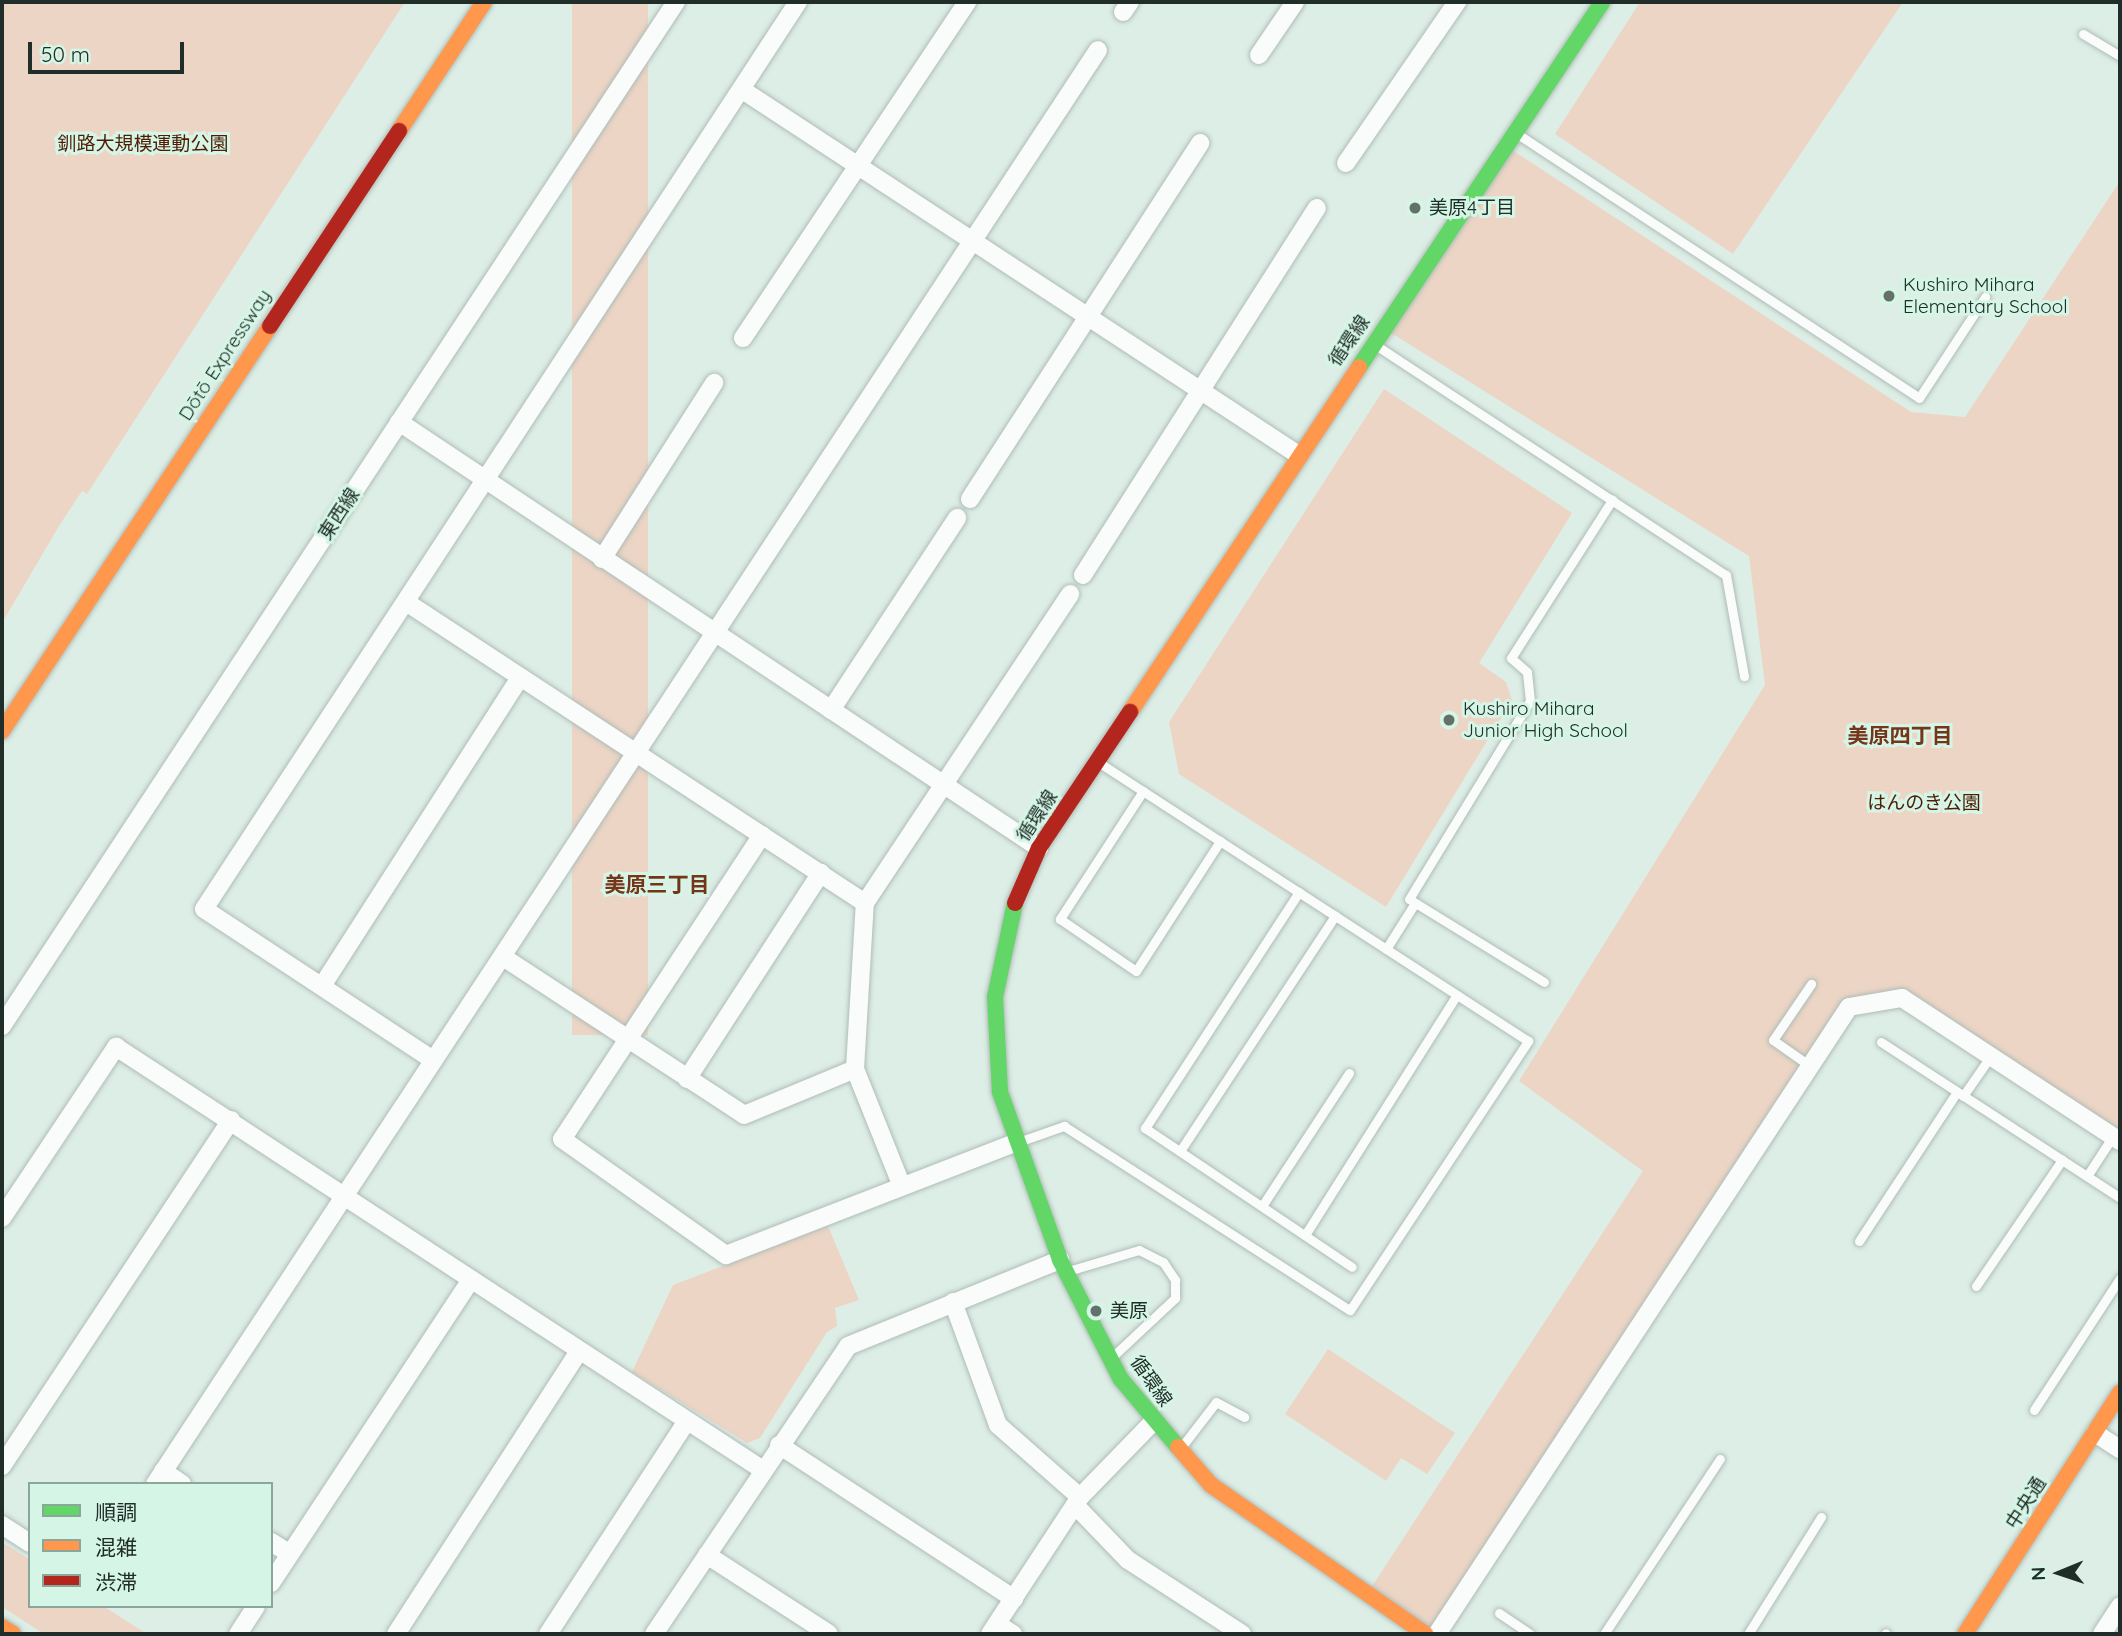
<!DOCTYPE html>
<html>
<head>
<meta charset="utf-8">
<style>
  body { margin:0 }
  #map { position:relative; width:2122px; height:1636px; overflow:hidden; background:#ddeee6; font-family:Quicksand,"Noto Sans JP",sans-serif }
  div>[style] { position:absolute }
  [style*='--x'] { left:calc(var(--x)*1px); top:calc(var(--y)*1px); width:calc(var(--w)*1px); rotate:calc(var(--a)*1deg) }
  .green>* { inset:0; background:#ecd5c5; transform-origin:0 0 }
  .roads { filter:drop-shadow(0 0 2px #afbcb6) drop-shadow(0 0 2px #afbcb6) }
  .lane>* { height:9px; margin:-4.5px; padding:0 4.5px; transform-origin:4.5px; border-radius:4.5px; background:#fafcfb }
  .street>* { height:18px; margin:-9px; padding:0 9px; transform-origin:9px; border-radius:9px; background:#fafcfb }
  .fast>* { height:16px; margin:-8px; padding:0 8px; transform-origin:8px; border-radius:8px; background:#63d668 }
  .slow>* { height:16px; margin:-8px; padding:0 8px; transform-origin:8px; border-radius:8px; background:#ff974d }
  .jam>* { height:16px; margin:-8px; padding:0 8px; transform-origin:8px; border-radius:8px; background:#b3261e }
  .dots>* { width:19px; height:19px; translate:-50% -50%; box-sizing:border-box; border:4px solid #d5f6e7; border-radius:50% }
  span { translate:-50% -50%; white-space:nowrap; text-align:center; line-height:1.15; -webkit-text-stroke:6px #d5f6e7; paint-order:stroke }
  .park-label { font-size:19px; color:#4f1b03 }
  .poi-label { font-size:19px; color:#212d28 }
  .left { translate:0 -50%; text-align:left }
  .street-label { font-size:19px; color:#212d28 }
  .neighbourhood-label { font-size:21px; color:#763519; font-weight:700 }
  .frame { position:absolute; inset:0; border:4px solid #212d28; pointer-events:none }
  .legend { position:absolute; left:28px; top:1482px; width:245px; height:126px; box-sizing:border-box; background:#d5f6e7; border:2px solid #8da69b; margin:0; padding:9px 12px; list-style:none; font-size:21px; color:#212d28 }
  .legend li { display:flex; align-items:center; gap:14px; height:35px }
  .legend b { width:35px; border:2px solid #8da69b }
  .north { position:absolute; left:2024px; top:1538px; width:70px; height:70px; -webkit-text-stroke:5px #d5f6e7; paint-order:stroke; rotate:268deg; font-size:19px; font-weight:700; line-height:28px; text-align:center; color:#212d28 }
  .north::after { content:''; display:block; margin:auto; width:24px; height:32px; background:#212d28; clip-path:polygon(50% 0,100% 100%,50% 72%,0 100%) }
  .scale { position:absolute; left:28px; top:42px; width:156px; height:32px; box-sizing:border-box; border:4px solid #212d28; border-top:0; padding-left:9px; font-size:21px; line-height:24px; white-space:nowrap; color:#212d28; -webkit-text-stroke:5px #d5f6e7; paint-order:stroke }
</style>
</head>
<body>
<div id="map">
  <div class="green">
    <div style="clip-path:polygon(2px 2px,405px 2px,87px 494px,82px 491px,59px 526px,2px 623px)"></div>
    <div style="left:572px;top:2px;width:76px;height:1033px"></div>
    <div style="clip-path:polygon(1640px 2px,1903px 2px,1733px 254px,1555px 134px)"></div>
    <div style="clip-path:polygon(1506px 146px,1911px 412px,1965px 417px,2120px 181px,2120px 1141px,1902px 998px,1849px 1007px,1437px 1634px,1367px 1594px,1643px 1171px,1519px 1081px,1765px 685px,1749px 556px,1383px 328px)"></div>
    <div style="clip-path:polygon(1384px 389px,1572px 513px,1479px 663px,1506px 682px,1512px 700px,1386px 907px,1179px 774px,1169px 722px)"></div>
    <div style="clip-path:polygon(828px 1226px,859px 1300px,835px 1308px,837px 1326px,827px 1332px,760px 1438px,747px 1443px,632px 1372px,673px 1285px)"></div>
    <div style="clip-path:polygon(1328px 1349px,1455px 1433px,1427px 1474px,1401px 1458px,1386px 1481px,1285px 1414px)"></div>
    <div style="clip-path:polygon(2px 1542px,30px 1560px,30px 1606px,103px 1606px,147px 1634px,44px 1634px,2px 1607px)"></div>
  </div>
  <div class="roads">
    <div class="lane">
      <div style="--x:2083;--y:34;--w:43;--a:30.7"></div>
      <div style="--x:1516;--y:133;--w:482;--a:33.3"></div>
      <div style="--x:1919;--y:398;--w:121;--a:-56.8"></div>
      <div style="--x:1377;--y:346;--w:417;--a:33.3"></div>
      <div style="--x:1726;--y:575;--w:103;--a:79.9"></div>
      <div style="--x:1143;--y:791;--w:153;--a:123"></div>
      <div style="--x:1060;--y:919;--w:92;--a:34.4"></div>
      <div style="--x:1136;--y:971;--w:155;--a:-57.1"></div>
      <div style="--x:1299;--y:892;--w:282;--a:123.1"></div>
      <div style="--x:1145;--y:1128;--w:249;--a:33.9"></div>
      <div style="--x:1386;--y:949;--w:54;--a:-57.8"></div>
      <div style="--x:1544;--y:982;--w:158;--a:-148.4"></div>
      <div style="--x:1409;--y:899;--w:232;--a:-58.6"></div>
      <div style="--x:1530;--y:701;--w:29;--a:-96"></div>
      <div style="--x:1527;--y:672;--w:21;--a:-139"></div>
      <div style="--x:1511;--y:658;--w:188;--a:-57.4"></div>
      <div style="--x:1881;--y:1042;--w:285;--a:33.1"></div>
      <div style="--x:1810;--y:1066;--w:45;--a:-144.9"></div>
      <div style="--x:1773;--y:1040;--w:68;--a:-55.8"></div>
      <div style="--x:1963;--y:1096;--w:47;--a:-55.3"></div>
      <div style="--x:1021;--y:1141;--w:46;--a:-19.2"></div>
      <div style="--x:1064;--y:1126;--w:340;--a:32.8"></div>
      <div style="--x:1350;--y:1310;--w:323;--a:-56.5"></div>
      <div style="--x:1528;--y:1041;--w:513;--a:-147.02"></div>
      <div style="--x:1180;--y:1151;--w:282;--a:-56.6"></div>
      <div style="--x:2087;--y:1176;--w:48;--a:-57"></div>
      <div style="--x:1262;--y:1206;--w:159;--a:-56.8"></div>
      <div style="--x:1305;--y:1235;--w:284;--a:-57.7"></div>
      <div style="--x:1859;--y:1241;--w:178;--a:-56.7"></div>
      <div style="--x:1068;--y:1271;--w:74;--a:-16.5"></div>
      <div style="--x:1139;--y:1250;--w:27;--a:27"></div>
      <div style="--x:1163;--y:1262;--w:22;--a:56"></div>
      <div style="--x:1175;--y:1280;--w:18;--a:90"></div>
      <div style="--x:1175;--y:1298;--w:88;--a:136.8"></div>
      <div style="--x:1976;--y:1286;--w:153;--a:-55.7"></div>
      <div style="--x:2034;--y:1410;--w:158;--a:-56.9"></div>
      <div style="--x:1183;--y:1445;--w:54;--a:-52.5"></div>
      <div style="--x:1216;--y:1402;--w:32;--a:28"></div>
      <div style="--x:1499;--y:1613;--w:37;--a:34"></div>
      <div style="--x:1604;--y:1634;--w:210;--a:-56.5"></div>
      <div style="--x:1748;--y:1634;--w:138;--a:-58"></div>
      <div style="--x:1885;--y:1634;--w:1;--a:-45"></div>
    </div>
    <div class="street">
      <div style="--x:1123;--y:12;--w:12;--a:-55"></div>
      <div style="--x:1259;--y:55;--w:64;--a:-55.8"></div>
      <div style="--x:744;--y:91;--w:661;--a:33.28"></div>
      <div style="--x:1346;--y:163;--w:196;--a:-55.4"></div>
      <div style="--x:743;--y:338;--w:404;--a:-56.3"></div>
      <div style="--x:399;--y:422;--w:769;--a:33.65"></div>
      <div style="--x:970;--y:499;--w:424;--a:-57.1"></div>
      <div style="--x:602;--y:559;--w:209;--a:-57.5"></div>
      <div style="--x:1083;--y:575;--w:435;--a:-57.5"></div>
      <div style="--x:406;--y:602;--w:549;--a:33.26"></div>
      <div style="--x:831;--y:710;--w:230;--a:-56.7"></div>
      <div style="--x:762;--y:835;--w:364;--a:123.3"></div>
      <div style="--x:562;--y:1139;--w:201;--a:35.3"></div>
      <div style="--x:726;--y:1255;--w:312;--a:-21.2"></div>
      <div style="--x:503;--y:957;--w:288;--a:33.2"></div>
      <div style="--x:744;--y:1115;--w:120;--a:-22.5"></div>
      <div style="--x:322;--y:986;--w:366;--a:-57.3"></div>
      <div style="--x:2;--y:1026;--w:1226;--a:-56.65"></div>
      <div style="--x:433;--y:1060;--w:274;--a:-146.6"></div>
      <div style="--x:204;--y:909;--w:1084;--a:-56.78"></div>
      <div style="--x:687;--y:1079;--w:246;--a:-57"></div>
      <div style="--x:901;--y:1184;--w:124;--a:-111.8"></div>
      <div style="--x:855;--y:1069;--w:166;--a:-86.6"></div>
      <div style="--x:865;--y:903;--w:371;--a:-56.4"></div>
      <div style="--x:2;--y:1218;--w:206;--a:-56.3"></div>
      <div style="--x:116;--y:1047;--w:773;--a:33.18"></div>
      <div style="--x:953;--y:1302;--w:131;--a:69.9"></div>
      <div style="--x:998;--y:1425;--w:109;--a:41.3"></div>
      <div style="--x:2095;--y:1433;--w:30;--a:33"></div>
      <div style="--x:779;--y:1445;--w:281;--a:33.2"></div>
      <div style="--x:2;--y:1466;--w:415;--a:-56.5"></div>
      <div style="--x:163;--y:1471;--w:23;--a:34"></div>
      <div style="--x:155;--y:1484;--w:1716;--a:-56.67"></div>
      <div style="--x:1075;--y:1505;--w:76;--a:46.1"></div>
      <div style="--x:1128;--y:1560;--w:136;--a:33"></div>
      <div style="--x:2;--y:1525;--w:33;--a:33"></div>
      <div style="--x:271;--y:1542;--w:22;--a:32"></div>
      <div style="--x:707;--y:1555;--w:145;--a:32.9"></div>
      <div style="--x:271;--y:1583;--w:363;--a:-56.6"></div>
      <div style="--x:997;--y:1624;--w:19;--a:32"></div>
      <div style="--x:238;--y:1634;--w:33;--a:-57"></div>
      <div style="--x:396;--y:1634;--w:337;--a:-57.1"></div>
      <div style="--x:548;--y:1634;--w:253;--a:-56.9"></div>
      <div style="--x:654;--y:1634;--w:347;--a:-56"></div>
      <div style="--x:848;--y:1346;--w:229;--a:-22.1"></div>
      <div style="--x:990;--y:1634;--w:164;--a:-56.7"></div>
      <div style="--x:1080;--y:1497;--w:105;--a:-45.8"></div>
      <div style="--x:1437;--y:1634;--w:750;--a:-56.69"></div>
      <div style="--x:1849;--y:1007;--w:54;--a:-9.6"></div>
      <div style="--x:1902;--y:998;--w:261;--a:33.3"></div>
      <div style="--x:2102;--y:1634;--w:33;--a:-57"></div>
    </div>
    <div class="fast">
      <div style="--x:1359;--y:367;--w:438;--a:-56.3"></div>
      <div style="--x:1015;--y:903;--w:96;--a:102"></div>
      <div style="--x:995;--y:997;--w:95;--a:87"></div>
      <div style="--x:1000;--y:1092;--w:178;--a:70.3"></div>
      <div style="--x:1060;--y:1260;--w:132;--a:63"></div>
      <div style="--x:1120;--y:1378;--w:90;--a:50"></div>
    </div>
    <div class="slow">
      <div style="--x:399;--y:131;--w:154;--a:-56.6"></div>
      <div style="--x:1130;--y:712;--w:414;--a:-56.4"></div>
      <div style="--x:2;--y:731;--w:486;--a:-56.5"></div>
      <div style="--x:1178;--y:1447;--w:50;--a:49"></div>
      <div style="--x:1211;--y:1485;--w:261;--a:34.8"></div>
      <div style="--x:2;--y:1627;--w:13;--a:32"></div>
      <div style="--x:1965;--y:1634;--w:287;--a:-57.3"></div>
    </div>
    <div class="jam">
      <div style="--x:270;--y:326;--w:234;--a:-56.5"></div>
      <div style="--x:1015;--y:903;--w:60;--a:-66.4"></div>
      <div style="--x:1039;--y:848;--w:164;--a:-56.2"></div>
    </div>
  </div>
  <div class="dots">
    <div style="left:1415px;top:208px;background:#63716a"></div>
    <div style="left:1889px;top:296px;background:#63716a"></div>
    <div style="left:1449px;top:720px;background:#63716a"></div>
    <div style="left:1096px;top:1311px;background:#63716a"></div>
  </div>
  <div class="park-label">
    <span style="left:143px;top:144px">釧路大規模運動公園</span>
    <span style="left:1924px;top:803px">はんのき公園</span>
  </div>
  <div class="poi-label">
    <span class="left" style="left:1429px;top:208px">美原4丁目</span>
    <span class="left" style="left:1903px;top:296px">Kushiro Mihara<br>Elementary School</span>
    <span class="left" style="left:1463px;top:720px">Kushiro Mihara<br>Junior High School</span>
    <span class="left" style="left:1110px;top:1311px">美原</span>
  </div>
  <div class="street-label">
    <span style="left:1349px;top:341px;rotate:-56deg">循環線</span>
    <span style="left:225px;top:355px;rotate:-57deg">Dōtō Expressway</span>
    <span style="left:339px;top:514px;rotate:-57deg">東西線</span>
    <span style="left:1037px;top:816px;rotate:-57deg">循環線</span>
    <span style="left:1151px;top:1381px;rotate:55deg">循環線</span>
    <span style="left:2026px;top:1503px;rotate:-57deg">中央通</span>
  </div>
  <div class="neighbourhood-label">
    <span style="left:1900px;top:735px">美原四丁目</span>
    <span style="left:657px;top:884px">美原三丁目</span>
  </div>
  <div class="frame"></div>
  <ul class="legend">
  <li><b style="height:9px;background:#63d668"></b>順調</li>
  <li><b style="height:9px;background:#ff974d"></b>混雑</li>
  <li><b style="height:9px;background:#b3261e"></b>渋滞</li>
  </ul>
  <div class="north">N</div>
  <div class="scale">50 m</div>
</div>
</body>
</html>
